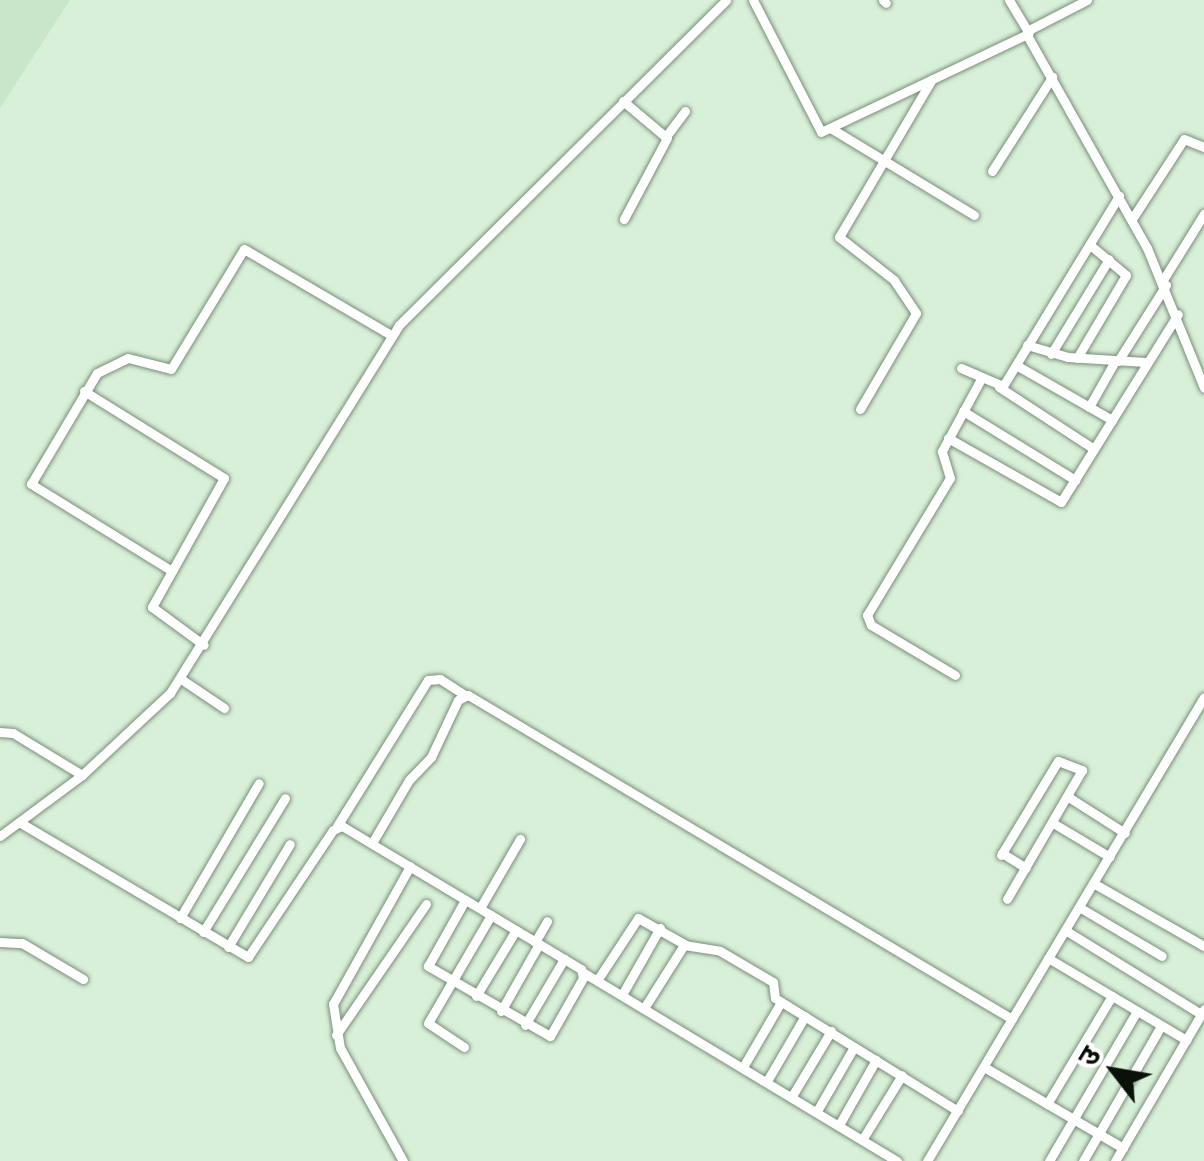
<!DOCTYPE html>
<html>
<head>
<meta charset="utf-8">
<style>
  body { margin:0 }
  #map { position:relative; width:1204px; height:1161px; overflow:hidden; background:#d8f0d8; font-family:"Playfair Display","Noto Sans Devanagari",serif }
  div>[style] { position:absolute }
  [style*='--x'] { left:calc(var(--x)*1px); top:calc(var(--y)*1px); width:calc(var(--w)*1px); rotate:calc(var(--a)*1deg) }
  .built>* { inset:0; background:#c8e6c9 }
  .roads { filter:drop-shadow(0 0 2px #788d78) drop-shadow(0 0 2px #788d78) }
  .minor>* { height:9px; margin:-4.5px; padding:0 4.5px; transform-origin:4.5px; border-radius:4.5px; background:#fff }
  span { translate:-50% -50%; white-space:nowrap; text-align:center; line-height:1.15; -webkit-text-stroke:10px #fff; paint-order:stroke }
  .north { position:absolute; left:1064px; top:1021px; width:100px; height:100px; -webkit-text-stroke:8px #fff; paint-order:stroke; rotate:301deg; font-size:28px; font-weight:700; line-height:40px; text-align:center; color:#091109 }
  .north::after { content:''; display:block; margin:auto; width:35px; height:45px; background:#091109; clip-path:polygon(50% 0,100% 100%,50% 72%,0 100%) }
</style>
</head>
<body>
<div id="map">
  <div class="built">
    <div style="clip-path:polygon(0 0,70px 0,0 108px)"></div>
  </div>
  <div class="roads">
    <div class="minor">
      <div style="--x:753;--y:0;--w:148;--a:62.7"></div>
      <div style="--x:821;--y:132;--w:228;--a:-25.4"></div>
      <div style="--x:883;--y:0;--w:4;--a:45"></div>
      <div style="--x:1009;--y:0;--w:37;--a:59"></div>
      <div style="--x:1087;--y:0;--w:65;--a:152.7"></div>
      <div style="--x:1029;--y:30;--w:7;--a:98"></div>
      <div style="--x:1028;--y:37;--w:242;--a:60.6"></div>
      <div style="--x:1147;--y:248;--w:151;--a:67.8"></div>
      <div style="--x:623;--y:101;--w:57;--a:40.1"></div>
      <div style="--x:667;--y:138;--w:92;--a:118"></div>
      <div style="--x:832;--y:129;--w:166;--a:31.2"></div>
      <div style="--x:667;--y:135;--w:30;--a:-53"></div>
      <div style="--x:992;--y:171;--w:112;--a:-57.4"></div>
      <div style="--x:1132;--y:219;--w:95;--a:-57"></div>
      <div style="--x:1184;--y:139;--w:22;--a:22"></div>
      <div style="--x:1163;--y:280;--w:78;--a:-58.2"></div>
      <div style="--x:1027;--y:345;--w:43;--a:16.3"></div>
      <div style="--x:1068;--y:357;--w:77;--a:3.7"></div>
      <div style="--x:1051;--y:354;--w:111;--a:-58.6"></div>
      <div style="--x:1077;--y:358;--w:96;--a:-59.4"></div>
      <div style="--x:1126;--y:275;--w:47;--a:-140.2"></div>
      <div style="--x:1118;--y:361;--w:90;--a:-57.7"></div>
      <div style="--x:1016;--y:365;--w:111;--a:29.8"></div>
      <div style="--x:961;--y:368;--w:46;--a:23.2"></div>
      <div style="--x:1003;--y:386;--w:223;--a:-58.6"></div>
      <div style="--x:999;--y:387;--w:113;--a:33.1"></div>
      <div style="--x:84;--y:391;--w:165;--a:31.9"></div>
      <div style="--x:224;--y:478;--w:148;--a:119.2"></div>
      <div style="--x:152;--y:607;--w:64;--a:36.2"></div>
      <div style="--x:1089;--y:407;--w:53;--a:-60.5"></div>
      <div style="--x:860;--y:409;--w:111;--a:-59.7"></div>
      <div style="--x:916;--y:313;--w:40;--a:-124"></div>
      <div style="--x:894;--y:280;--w:70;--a:-142"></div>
      <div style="--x:839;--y:237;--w:183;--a:-59.5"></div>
      <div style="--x:963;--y:411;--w:132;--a:31.6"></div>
      <div style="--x:948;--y:438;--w:130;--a:29.5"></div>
      <div style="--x:1061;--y:502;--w:221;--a:-58.1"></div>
      <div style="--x:172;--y:571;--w:166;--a:-148.3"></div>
      <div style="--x:31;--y:484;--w:129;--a:-59.3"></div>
      <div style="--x:97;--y:373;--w:34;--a:-26"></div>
      <div style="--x:128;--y:358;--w:44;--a:14.3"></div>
      <div style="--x:171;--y:369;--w:140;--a:-58.7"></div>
      <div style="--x:244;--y:249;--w:170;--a:30.3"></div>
      <div style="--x:955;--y:675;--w:98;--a:-149.2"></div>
      <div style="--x:871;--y:625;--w:11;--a:-112"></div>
      <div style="--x:867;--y:615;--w:160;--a:-58.8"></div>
      <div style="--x:950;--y:478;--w:28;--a:-107"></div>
      <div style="--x:942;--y:451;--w:82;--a:-61.6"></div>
      <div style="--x:181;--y:679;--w:52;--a:34"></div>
      <div style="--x:0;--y:732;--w:13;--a:4"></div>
      <div style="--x:13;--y:733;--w:81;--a:31.3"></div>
      <div style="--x:1070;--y:798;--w:65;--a:32.5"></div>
      <div style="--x:19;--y:822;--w:266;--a:30.5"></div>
      <div style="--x:248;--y:957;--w:153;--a:-56.2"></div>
      <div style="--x:333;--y:830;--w:10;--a:-24"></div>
      <div style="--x:342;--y:826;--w:279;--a:30.9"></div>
      <div style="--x:581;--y:969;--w:9;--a:77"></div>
      <div style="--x:583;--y:978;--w:67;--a:119.6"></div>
      <div style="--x:550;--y:1036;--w:141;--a:-150.2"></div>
      <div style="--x:428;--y:966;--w:76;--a:-60.7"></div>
      <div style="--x:1053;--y:823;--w:66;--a:30.8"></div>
      <div style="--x:337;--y:826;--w:172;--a:-58.1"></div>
      <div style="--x:428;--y:680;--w:12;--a:-5"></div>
      <div style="--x:440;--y:679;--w:30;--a:33"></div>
      <div style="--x:0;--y:836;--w:102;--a:-36.6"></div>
      <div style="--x:82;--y:775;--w:120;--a:-43"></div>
      <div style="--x:170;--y:693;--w:433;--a:-58.1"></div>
      <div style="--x:399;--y:325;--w:461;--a:-44.8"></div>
      <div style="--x:372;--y:843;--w:73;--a:-59.6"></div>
      <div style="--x:409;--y:780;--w:32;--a:-46"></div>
      <div style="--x:431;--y:757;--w:63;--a:-64.7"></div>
      <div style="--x:458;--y:700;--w:11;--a:-27"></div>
      <div style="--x:468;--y:695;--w:633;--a:30.78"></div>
      <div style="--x:1002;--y:853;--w:28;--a:32"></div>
      <div style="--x:1001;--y:855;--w:110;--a:-58.8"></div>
      <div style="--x:1058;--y:761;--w:26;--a:21"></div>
      <div style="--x:1082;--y:770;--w:149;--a:120.2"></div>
      <div style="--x:1093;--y:883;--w:128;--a:29.6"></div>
      <div style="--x:1079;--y:907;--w:96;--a:30.6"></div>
      <div style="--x:480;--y:908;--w:80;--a:-59.9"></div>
      <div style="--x:180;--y:918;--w:156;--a:-59.7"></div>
      <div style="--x:1065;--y:930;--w:160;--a:31.7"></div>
      <div style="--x:203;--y:932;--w:157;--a:-58.5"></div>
      <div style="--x:0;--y:942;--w:22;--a:3"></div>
      <div style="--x:22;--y:943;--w:71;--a:30.5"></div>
      <div style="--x:535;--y:942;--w:24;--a:-60"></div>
      <div style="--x:228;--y:947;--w:120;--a:-59"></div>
      <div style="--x:1048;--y:958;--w:161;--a:30.7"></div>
      <div style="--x:584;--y:973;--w:365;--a:31"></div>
      <div style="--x:598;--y:979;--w:73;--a:-56.7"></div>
      <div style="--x:638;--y:918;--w:55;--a:29.4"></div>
      <div style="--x:623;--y:993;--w:75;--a:-60.4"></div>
      <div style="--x:476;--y:996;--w:77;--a:-58.8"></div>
      <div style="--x:646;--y:1005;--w:71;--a:-57.7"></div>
      <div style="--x:684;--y:945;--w:36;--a:9"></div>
      <div style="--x:720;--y:951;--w:61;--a:30.3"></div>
      <div style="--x:773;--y:982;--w:16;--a:83"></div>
      <div style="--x:775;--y:998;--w:215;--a:31.7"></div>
      <div style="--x:501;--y:1011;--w:77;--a:-60.4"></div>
      <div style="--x:525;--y:1025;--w:77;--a:-59.4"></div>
      <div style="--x:336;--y:1035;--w:159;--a:-55.5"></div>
      <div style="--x:464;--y:1047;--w:43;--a:-146.3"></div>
      <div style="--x:428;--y:1023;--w:125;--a:-59.7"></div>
      <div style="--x:743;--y:1067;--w:75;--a:-59.7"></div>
      <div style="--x:984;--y:1067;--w:161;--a:30.2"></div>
      <div style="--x:767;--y:1081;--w:75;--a:-59.7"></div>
      <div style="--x:792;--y:1096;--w:76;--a:-59"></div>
      <div style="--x:1047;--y:1104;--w:126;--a:-59"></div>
      <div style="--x:817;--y:1111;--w:74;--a:-60"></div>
      <div style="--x:839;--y:1125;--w:75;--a:-60.4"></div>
      <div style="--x:862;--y:1140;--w:76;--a:-58.4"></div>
      <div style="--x:403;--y:1161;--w:129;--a:-119.1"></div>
      <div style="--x:340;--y:1048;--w:45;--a:-99"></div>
      <div style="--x:333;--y:1004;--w:158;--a:-60.8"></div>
      <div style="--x:927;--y:1161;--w:540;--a:-59.16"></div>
      <div style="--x:1049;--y:1161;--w:174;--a:-59.6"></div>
      <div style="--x:1083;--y:1161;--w:156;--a:-60"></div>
      <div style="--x:1115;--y:1161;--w:176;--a:-59.6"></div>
    </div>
  </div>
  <div class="north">उ</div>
</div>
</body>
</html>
